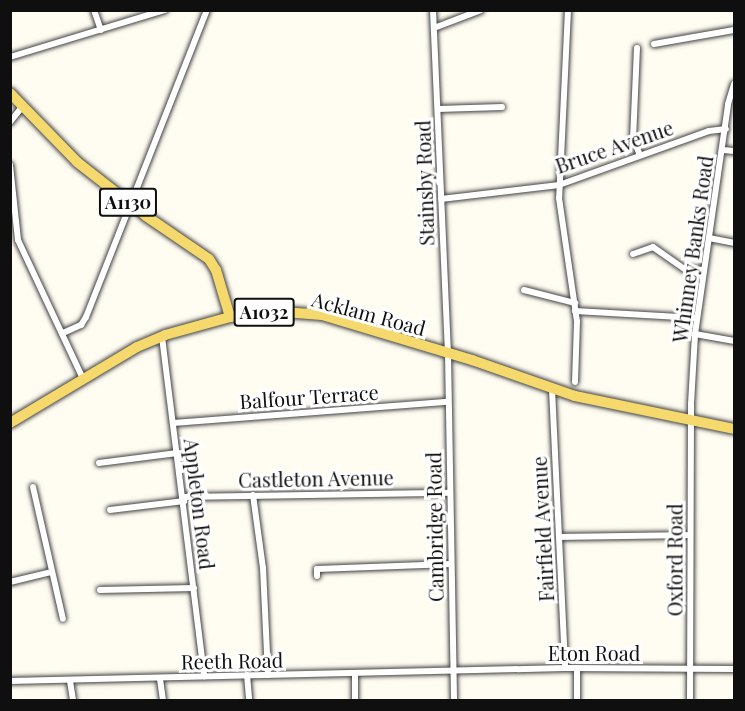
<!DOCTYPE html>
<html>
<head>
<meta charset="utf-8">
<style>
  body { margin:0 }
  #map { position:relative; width:745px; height:711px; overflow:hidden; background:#fffdf2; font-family:"Playfair Display",serif }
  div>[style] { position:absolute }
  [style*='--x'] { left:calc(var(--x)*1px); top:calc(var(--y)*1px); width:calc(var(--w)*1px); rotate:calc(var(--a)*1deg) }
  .roads { filter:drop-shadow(0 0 2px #424242) drop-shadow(0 0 2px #424242) }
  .street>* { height:6px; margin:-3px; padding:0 3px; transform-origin:3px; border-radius:3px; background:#fff }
  .primary>* { height:10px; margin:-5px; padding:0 5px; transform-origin:5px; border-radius:5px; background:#f5d96c }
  span { translate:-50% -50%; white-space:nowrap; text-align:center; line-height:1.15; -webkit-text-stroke:6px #fff; paint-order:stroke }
  .shield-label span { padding:2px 4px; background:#fff; border:2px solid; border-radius:4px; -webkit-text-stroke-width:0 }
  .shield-label { font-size:18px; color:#0f0f0f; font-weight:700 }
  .street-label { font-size:20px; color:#0f0f0f }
  .frame { position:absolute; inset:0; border:12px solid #0f0f0f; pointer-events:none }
</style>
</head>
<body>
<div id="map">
  <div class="roads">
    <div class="street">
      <div style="--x:94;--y:10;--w:21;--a:71"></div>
      <div style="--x:433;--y:10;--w:344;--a:87.5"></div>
      <div style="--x:448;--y:354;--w:346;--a:89"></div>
      <div style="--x:568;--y:10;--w:188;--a:92.7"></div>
      <div style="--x:559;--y:198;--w:125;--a:81.7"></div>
      <div style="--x:577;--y:322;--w:60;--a:91.9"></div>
      <div style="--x:434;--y:28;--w:50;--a:-21"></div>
      <div style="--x:654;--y:44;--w:81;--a:-9.9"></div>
      <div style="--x:637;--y:48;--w:90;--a:92.5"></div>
      <div style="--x:633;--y:138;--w:18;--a:68"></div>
      <div style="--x:10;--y:57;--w:162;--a:-16.9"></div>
      <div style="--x:438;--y:109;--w:64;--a:-1.8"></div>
      <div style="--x:10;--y:122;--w:19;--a:-51"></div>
      <div style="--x:723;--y:150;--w:11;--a:5"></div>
      <div style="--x:10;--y:165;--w:75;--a:83.9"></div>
      <div style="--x:18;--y:240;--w:153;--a:64.9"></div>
      <div style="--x:441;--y:199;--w:119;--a:-6.8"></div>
      <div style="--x:559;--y:185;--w:159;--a:-19.8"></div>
      <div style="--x:709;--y:131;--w:17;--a:-7"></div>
      <div style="--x:709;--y:238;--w:25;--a:11"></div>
      <div style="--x:633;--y:254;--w:21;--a:-19"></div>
      <div style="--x:653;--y:247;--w:39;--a:35"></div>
      <div style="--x:685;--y:269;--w:19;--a:3"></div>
      <div style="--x:524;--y:290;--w:53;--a:14.3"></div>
      <div style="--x:575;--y:311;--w:122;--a:3.3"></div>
      <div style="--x:63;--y:333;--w:20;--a:-24"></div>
      <div style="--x:81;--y:325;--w:9;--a:-58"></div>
      <div style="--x:86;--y:317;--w:330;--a:-68.5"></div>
      <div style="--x:695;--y:334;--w:40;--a:10"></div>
      <div style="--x:162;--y:337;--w:342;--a:82.9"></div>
      <div style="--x:552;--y:389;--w:279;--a:87.3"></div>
      <div style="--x:173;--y:423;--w:276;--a:-4.4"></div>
      <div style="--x:99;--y:463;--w:79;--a:-7.3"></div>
      <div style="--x:33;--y:487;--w:135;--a:77.2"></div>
      <div style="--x:253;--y:495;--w:74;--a:82.2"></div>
      <div style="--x:263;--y:568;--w:107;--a:87.3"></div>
      <div style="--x:183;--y:497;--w:267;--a:-0.9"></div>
      <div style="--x:110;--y:510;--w:75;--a:-6.9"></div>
      <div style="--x:559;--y:537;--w:131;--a:-0.9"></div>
      <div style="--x:317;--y:576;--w:7;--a:-90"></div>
      <div style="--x:317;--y:569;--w:134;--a:-2.1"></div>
      <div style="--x:10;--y:582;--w:42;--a:-13.7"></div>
      <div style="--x:100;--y:590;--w:94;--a:-1.2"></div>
      <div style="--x:577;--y:668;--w:32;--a:90"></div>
      <div style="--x:247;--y:675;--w:25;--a:85"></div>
      <div style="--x:355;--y:675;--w:25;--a:90"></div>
      <div style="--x:160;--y:679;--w:21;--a:82"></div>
      <div style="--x:10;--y:681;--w:555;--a:-1.34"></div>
      <div style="--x:565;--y:668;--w:169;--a:0.3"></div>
      <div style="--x:70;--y:681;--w:19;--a:81"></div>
      <div style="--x:690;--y:700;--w:296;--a:-89.8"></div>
      <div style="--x:691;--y:404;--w:70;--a:-86.7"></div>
      <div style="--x:695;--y:334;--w:232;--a:-81.8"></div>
      <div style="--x:728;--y:104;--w:21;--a:-73"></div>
    </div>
    <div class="primary">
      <div style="--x:10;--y:93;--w:96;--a:45.8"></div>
      <div style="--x:77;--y:162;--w:88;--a:38"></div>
      <div style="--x:146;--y:216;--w:76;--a:34.3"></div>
      <div style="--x:209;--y:259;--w:13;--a:58"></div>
      <div style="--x:216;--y:270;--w:49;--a:73.4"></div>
      <div style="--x:10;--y:423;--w:148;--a:-30.9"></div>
      <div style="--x:137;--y:347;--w:30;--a:-23"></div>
      <div style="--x:165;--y:335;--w:67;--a:-15.5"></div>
      <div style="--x:230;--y:317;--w:41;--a:-8.3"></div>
      <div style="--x:271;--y:311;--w:51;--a:4.5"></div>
      <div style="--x:322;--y:315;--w:157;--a:16.7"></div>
      <div style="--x:472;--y:360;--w:109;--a:19.3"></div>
      <div style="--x:575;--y:396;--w:162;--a:11.7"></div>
    </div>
  </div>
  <div class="shield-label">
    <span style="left:128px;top:202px">A1130</span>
    <span style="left:264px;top:312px">A1032</span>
  </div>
  <div class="street-label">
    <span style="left:614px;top:146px;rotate:-19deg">Bruce Avenue</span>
    <span style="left:424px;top:183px;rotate:-92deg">Stainsby Road</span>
    <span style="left:692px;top:249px;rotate:-82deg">Whinney Banks Road</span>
    <span style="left:369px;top:313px;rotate:15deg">Acklam Road</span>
    <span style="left:309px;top:396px;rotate:-4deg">Balfour Terrace</span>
    <span style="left:316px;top:478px;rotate:-1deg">Castleton Avenue</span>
    <span style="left:200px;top:504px;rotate:83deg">Appleton Road</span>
    <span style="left:434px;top:527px;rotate:-91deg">Cambridge Road</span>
    <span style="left:542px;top:529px;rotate:-93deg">Fairfield Avenue</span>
    <span style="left:674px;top:560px;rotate:-90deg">Oxford Road</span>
    <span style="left:594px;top:652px">Eton Road</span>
    <span style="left:232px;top:660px;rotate:-1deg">Reeth Road</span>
  </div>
  <div class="frame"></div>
</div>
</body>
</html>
